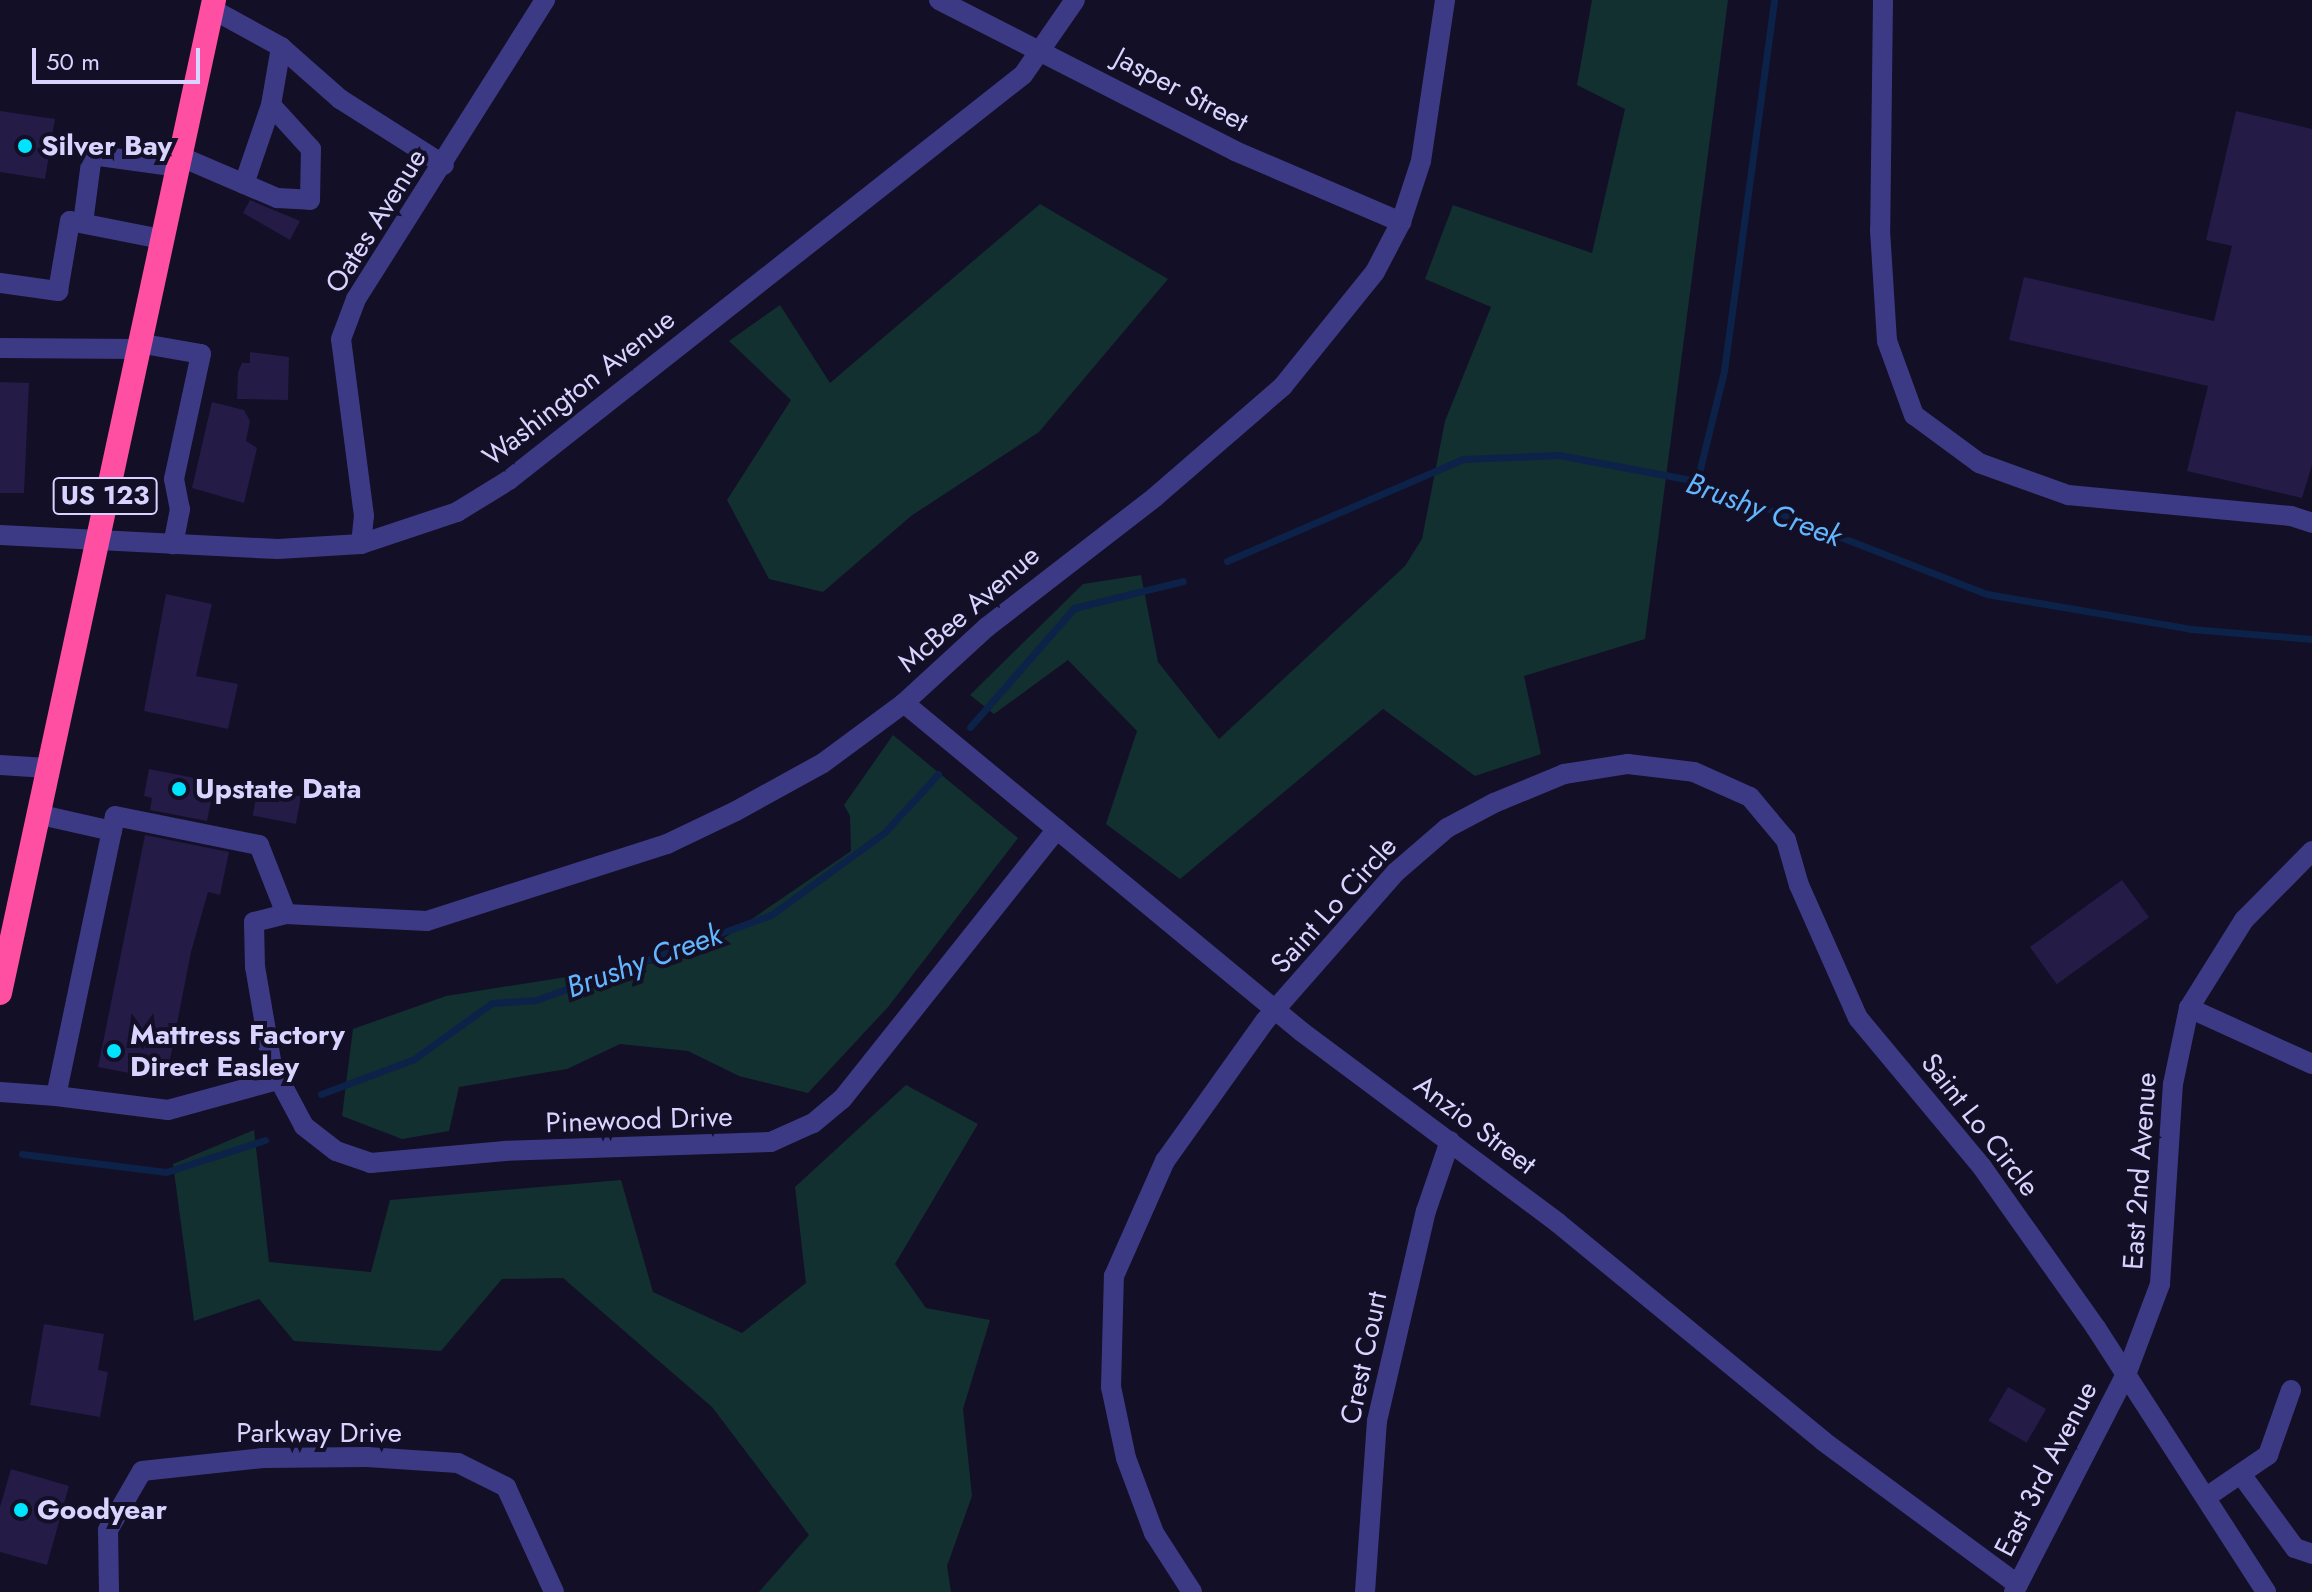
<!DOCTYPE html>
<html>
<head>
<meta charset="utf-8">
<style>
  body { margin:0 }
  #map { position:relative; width:2312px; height:1592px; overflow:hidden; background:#130f26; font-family:Jost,sans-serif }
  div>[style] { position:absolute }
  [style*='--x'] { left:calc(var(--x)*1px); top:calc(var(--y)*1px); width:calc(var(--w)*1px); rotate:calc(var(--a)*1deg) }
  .green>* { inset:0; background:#12302f }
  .stream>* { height:7px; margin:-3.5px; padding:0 3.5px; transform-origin:3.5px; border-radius:3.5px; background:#0c2248 }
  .building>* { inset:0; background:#241b47; transform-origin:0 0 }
  .minor>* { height:20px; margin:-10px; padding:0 10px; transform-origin:10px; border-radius:10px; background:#3d3a85 }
  .highway>* { height:24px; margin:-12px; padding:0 12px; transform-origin:12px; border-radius:12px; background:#ff4fa3 }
  .dots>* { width:22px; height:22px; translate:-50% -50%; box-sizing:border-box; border:4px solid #130f26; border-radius:50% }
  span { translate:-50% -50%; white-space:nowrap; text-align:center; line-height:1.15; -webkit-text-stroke:8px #130f26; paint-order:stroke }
  .shield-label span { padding:2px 6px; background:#130f26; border:2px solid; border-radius:6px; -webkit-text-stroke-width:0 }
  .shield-label { font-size:26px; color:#d9d4ff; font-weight:700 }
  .street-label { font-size:28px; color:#d9d4ff }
  .poi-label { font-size:28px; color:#d9d4ff; font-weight:700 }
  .left { translate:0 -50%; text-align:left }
  .water-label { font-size:30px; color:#62b6ff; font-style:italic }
  .scale { position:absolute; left:32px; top:48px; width:168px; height:36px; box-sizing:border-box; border:4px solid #d9d4ff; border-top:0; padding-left:10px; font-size:24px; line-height:28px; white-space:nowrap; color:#d9d4ff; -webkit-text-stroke:6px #130f26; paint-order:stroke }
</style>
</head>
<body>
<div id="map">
  <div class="green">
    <div style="clip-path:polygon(1592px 0,1728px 0,1645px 639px,1524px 676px,1541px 754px,1475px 776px,1383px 709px,1180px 879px,1106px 824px,1137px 731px,1068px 660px,994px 714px,970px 695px,1083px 584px,1141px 575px,1158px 662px,1219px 739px,1405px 566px,1422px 539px,1445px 421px,1491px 307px,1425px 279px,1453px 205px,1592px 253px,1625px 109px,1577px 85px)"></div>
    <div style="clip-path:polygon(1040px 204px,1168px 279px,1039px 432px,911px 516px,823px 592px,769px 579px,727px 500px,791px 400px,729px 341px,780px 305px,830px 383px)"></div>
    <div style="clip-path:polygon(893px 735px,1018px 838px,888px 1007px,808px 1093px,739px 1076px,688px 1051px,620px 1044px,567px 1069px,459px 1087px,449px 1131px,402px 1139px,342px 1116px,353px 1029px,446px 996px,698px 956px,851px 851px,850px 816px,844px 805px)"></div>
    <div style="clip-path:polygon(906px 1085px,978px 1124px,895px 1264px,926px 1308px,990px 1320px,963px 1409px,972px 1496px,947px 1566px,951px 1592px,759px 1592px,809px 1535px,712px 1407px,563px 1278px,502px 1279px,441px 1351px,294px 1341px,259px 1299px,194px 1321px,173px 1164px,254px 1130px,269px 1262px,371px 1272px,390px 1200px,621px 1180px,653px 1292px,742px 1333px,806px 1283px,795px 1187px)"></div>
  </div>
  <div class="stream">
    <div style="--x:1697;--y:481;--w:113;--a:-76.2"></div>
    <div style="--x:1724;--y:371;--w:374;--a:-82.3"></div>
    <div style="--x:1227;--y:561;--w:257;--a:-23.4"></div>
    <div style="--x:1463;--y:459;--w:96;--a:-2.4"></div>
    <div style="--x:1559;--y:455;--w:140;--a:10.7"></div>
    <div style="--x:1697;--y:481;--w:311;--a:21.3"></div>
    <div style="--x:1987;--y:594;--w:207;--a:9.7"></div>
    <div style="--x:2191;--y:629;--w:121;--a:4.7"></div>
    <div style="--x:970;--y:727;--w:158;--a:-48.8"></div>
    <div style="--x:1074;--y:608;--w:112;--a:-13.9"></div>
    <div style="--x:321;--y:1094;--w:99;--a:-20.6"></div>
    <div style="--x:414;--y:1059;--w:96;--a:-35.7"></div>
    <div style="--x:492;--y:1003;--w:44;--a:-3.9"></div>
    <div style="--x:536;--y:1000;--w:250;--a:-19.9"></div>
    <div style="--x:771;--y:915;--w:140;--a:-36"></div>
    <div style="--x:884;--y:833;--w:80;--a:-47.5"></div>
    <div style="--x:22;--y:1154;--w:145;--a:7.1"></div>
    <div style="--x:166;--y:1172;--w:104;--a:-17.9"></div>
  </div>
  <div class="building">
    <div style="clip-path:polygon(0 111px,55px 119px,45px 179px,0 172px)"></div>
    <div style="clip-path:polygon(2236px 111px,2312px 129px,2312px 465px,2302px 498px,2187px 471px,2208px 386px,2009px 340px,2024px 277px,2214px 321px,2232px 246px,2206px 240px)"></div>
    <div style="clip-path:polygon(250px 200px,300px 221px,290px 240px,243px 213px)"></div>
    <div style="clip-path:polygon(250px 352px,289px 357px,288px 400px,237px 399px,238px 372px,242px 363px,250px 363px)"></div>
    <div style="clip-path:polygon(0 382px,29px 383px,24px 493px,0 493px)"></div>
    <div style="clip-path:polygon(212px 402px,244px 410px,250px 421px,246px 441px,257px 448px,244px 503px,192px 488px)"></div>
    <div style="clip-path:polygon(166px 594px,212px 604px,196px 676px,238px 684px,228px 729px,144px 711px)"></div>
    <div style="clip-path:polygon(149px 769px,215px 782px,207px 821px,150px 810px,152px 798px,144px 796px)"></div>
    <div style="left:258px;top:788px;width:44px;height:28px;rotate:11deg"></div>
    <div style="clip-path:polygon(145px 835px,229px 852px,220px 895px,208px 892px,191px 952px,166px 1080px,98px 1067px)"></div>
    <div style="left:2122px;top:880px;width:46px;height:114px;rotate:54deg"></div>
    <div style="clip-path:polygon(44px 1324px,104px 1334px,98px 1370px,108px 1372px,100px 1417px,30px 1405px)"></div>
    <div style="left:2008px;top:1387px;width:44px;height:39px;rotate:30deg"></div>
    <div style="clip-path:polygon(11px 1469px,69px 1486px,47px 1565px,0 1552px,0 1507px)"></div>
  </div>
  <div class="minor">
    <div style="--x:939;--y:0;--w:332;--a:27"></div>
    <div style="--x:1235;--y:151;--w:181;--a:23.2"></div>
    <div style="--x:1883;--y:0;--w:230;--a:90.7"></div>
    <div style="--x:1880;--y:230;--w:111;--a:86.4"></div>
    <div style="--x:1887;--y:341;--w:79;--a:70"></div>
    <div style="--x:1914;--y:415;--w:81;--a:36.4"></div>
    <div style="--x:1979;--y:463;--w:95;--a:19.8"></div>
    <div style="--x:2068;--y:495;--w:224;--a:5.4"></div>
    <div style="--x:2291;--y:516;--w:22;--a:18"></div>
    <div style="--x:212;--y:9;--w:79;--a:28.8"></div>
    <div style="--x:281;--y:47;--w:79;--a:41.4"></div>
    <div style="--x:340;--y:99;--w:123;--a:32.4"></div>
    <div style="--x:179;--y:156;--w:107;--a:23.2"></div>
    <div style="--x:277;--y:198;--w:33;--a:3"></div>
    <div style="--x:310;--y:200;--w:51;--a:-88.9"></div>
    <div style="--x:311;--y:149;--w:59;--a:-132.3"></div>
    <div style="--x:271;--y:105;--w:59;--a:-80.2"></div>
    <div style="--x:244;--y:184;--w:83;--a:-71.1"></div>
    <div style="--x:83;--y:223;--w:69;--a:-82.5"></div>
    <div style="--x:92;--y:155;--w:86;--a:8"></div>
    <div style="--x:0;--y:283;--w:59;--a:7.9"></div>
    <div style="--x:58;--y:291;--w:71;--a:-80.3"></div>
    <div style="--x:70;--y:221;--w:93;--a:11.2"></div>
    <div style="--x:138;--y:343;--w:64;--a:9.9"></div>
    <div style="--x:201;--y:354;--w:128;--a:102.2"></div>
    <div style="--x:174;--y:479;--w:31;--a:79"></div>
    <div style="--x:180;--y:509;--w:36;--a:101"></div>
    <div style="--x:0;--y:348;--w:136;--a:0.4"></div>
    <div style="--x:0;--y:535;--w:278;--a:2.9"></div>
    <div style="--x:278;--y:549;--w:83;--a:-3.4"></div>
    <div style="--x:361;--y:544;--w:101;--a:-18.4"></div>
    <div style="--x:457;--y:512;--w:61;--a:-31.6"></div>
    <div style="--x:509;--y:480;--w:654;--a:-38.24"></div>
    <div style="--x:1023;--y:75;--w:91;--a:-55.3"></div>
    <div style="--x:361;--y:544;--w:28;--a:-84"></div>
    <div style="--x:364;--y:516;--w:178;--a:-97.4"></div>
    <div style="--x:341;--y:339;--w:43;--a:-69.4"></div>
    <div style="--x:356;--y:299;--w:354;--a:-57.7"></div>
    <div style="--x:904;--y:703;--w:516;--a:39.58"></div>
    <div style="--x:1302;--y:1032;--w:319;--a:36.7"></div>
    <div style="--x:1558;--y:1223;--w:343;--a:39.4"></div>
    <div style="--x:1823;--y:1441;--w:242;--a:36.4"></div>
    <div style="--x:0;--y:765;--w:47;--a:3.7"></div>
    <div style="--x:1057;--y:829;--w:345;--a:128.5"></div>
    <div style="--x:842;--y:1099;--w:38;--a:140"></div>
    <div style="--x:813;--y:1123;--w:46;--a:155.7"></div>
    <div style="--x:771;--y:1142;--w:266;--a:178.1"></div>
    <div style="--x:505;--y:1151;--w:135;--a:174.9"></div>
    <div style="--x:371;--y:1163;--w:37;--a:-161"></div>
    <div style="--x:336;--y:1151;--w:41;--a:-142"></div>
    <div style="--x:304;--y:1126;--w:68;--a:-118.1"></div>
    <div style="--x:272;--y:1066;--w:100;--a:-99.7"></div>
    <div style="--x:255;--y:967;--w:45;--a:-91.3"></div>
    <div style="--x:254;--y:922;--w:33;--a:-14"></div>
    <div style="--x:286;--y:914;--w:141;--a:2.8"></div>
    <div style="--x:427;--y:921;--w:252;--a:-17.8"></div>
    <div style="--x:667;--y:844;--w:76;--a:-25.6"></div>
    <div style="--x:736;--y:811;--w:99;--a:-28.9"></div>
    <div style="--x:823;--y:763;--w:101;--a:-36.5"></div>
    <div style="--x:904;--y:703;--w:113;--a:-42.5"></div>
    <div style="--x:987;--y:627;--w:212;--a:-37.7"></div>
    <div style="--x:1155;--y:497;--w:169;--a:-40.9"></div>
    <div style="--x:1283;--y:386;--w:146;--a:-51.1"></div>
    <div style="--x:1375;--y:272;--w:56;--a:-62.5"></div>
    <div style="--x:1401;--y:222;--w:64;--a:-71.8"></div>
    <div style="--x:1421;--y:161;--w:163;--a:-81.5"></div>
    <div style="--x:112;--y:831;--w:15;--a:-79"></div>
    <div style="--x:115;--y:816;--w:147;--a:11.4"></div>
    <div style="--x:259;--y:845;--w:74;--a:68.6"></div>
    <div style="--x:2189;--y:1008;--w:135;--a:24.5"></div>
    <div style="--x:0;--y:1092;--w:56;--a:4.1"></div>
    <div style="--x:56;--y:1096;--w:271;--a:-78.1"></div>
    <div style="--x:112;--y:831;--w:77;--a:-167.2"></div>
    <div style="--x:56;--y:1096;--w:113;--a:7.1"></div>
    <div style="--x:168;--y:1110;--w:114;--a:-15.3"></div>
    <div style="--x:2243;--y:1477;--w:88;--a:53.8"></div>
    <div style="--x:2295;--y:1548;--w:18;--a:19"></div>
    <div style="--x:2208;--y:1496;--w:73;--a:-34.3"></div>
    <div style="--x:2268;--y:1455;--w:69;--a:-70.5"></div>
    <div style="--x:109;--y:1592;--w:62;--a:-90.9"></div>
    <div style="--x:108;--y:1530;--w:68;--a:-60"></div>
    <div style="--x:142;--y:1471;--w:122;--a:-6.1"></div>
    <div style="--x:263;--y:1458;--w:104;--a:-0.6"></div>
    <div style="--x:367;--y:1457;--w:91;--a:3.8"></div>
    <div style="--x:458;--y:1463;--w:54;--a:26.6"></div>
    <div style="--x:506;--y:1487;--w:115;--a:65.4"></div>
    <div style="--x:1192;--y:1592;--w:70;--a:-122.8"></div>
    <div style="--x:1154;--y:1533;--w:80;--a:-110.5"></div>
    <div style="--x:1126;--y:1458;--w:73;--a:-101.9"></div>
    <div style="--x:1111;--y:1387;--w:111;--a:-88.5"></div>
    <div style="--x:1114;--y:1276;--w:126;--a:-66.1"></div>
    <div style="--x:1165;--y:1161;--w:172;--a:-54.5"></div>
    <div style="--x:1265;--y:1021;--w:198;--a:-48.7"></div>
    <div style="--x:1396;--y:872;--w:67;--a:-40.8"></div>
    <div style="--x:1447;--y:828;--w:53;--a:-28"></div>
    <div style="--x:1494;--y:803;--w:76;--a:-22.5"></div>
    <div style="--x:1564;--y:774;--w:65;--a:-8.9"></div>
    <div style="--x:1628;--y:764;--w:66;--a:6.9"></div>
    <div style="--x:1694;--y:772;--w:61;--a:24.1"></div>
    <div style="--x:1750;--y:797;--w:56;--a:50.1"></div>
    <div style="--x:1786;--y:840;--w:47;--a:73.9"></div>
    <div style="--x:1799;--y:885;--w:145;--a:66.1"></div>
    <div style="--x:1858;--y:1018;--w:194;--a:50.2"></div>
    <div style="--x:1982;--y:1167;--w:197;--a:54.7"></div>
    <div style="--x:2096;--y:1328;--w:314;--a:57.2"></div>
    <div style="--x:1365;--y:1592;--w:171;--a:-86"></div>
    <div style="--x:1377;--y:1421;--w:216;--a:-76.9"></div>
    <div style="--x:1426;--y:1211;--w:74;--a:-71.1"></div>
    <div style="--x:2014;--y:1592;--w:247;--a:-62.8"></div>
    <div style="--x:2127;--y:1372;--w:94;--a:-69.4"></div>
    <div style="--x:2160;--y:1284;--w:200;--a:-86.3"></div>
    <div style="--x:2173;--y:1084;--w:78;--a:-78.1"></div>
    <div style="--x:2189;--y:1008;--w:104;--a:-58"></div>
    <div style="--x:2244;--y:920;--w:97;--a:-45.4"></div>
  </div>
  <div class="highway">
    <div style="--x:0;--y:993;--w:1016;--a:-77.84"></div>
  </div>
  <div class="dots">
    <div style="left:25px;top:146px;background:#00e5ff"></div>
    <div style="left:179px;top:789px;background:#00e5ff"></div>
    <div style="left:114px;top:1051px;background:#00e5ff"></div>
    <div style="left:21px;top:1510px;background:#00e5ff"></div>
  </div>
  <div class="shield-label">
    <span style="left:105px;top:496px">US 123</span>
  </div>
  <div class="street-label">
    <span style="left:1181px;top:90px;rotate:28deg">Jasper Street</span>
    <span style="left:376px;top:221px;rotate:-58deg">Oates Avenue</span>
    <span style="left:579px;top:388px;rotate:-38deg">Washington Avenue</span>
    <span style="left:969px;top:609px;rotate:-41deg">McBee Avenue</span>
    <span style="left:1334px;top:905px;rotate:-48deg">Saint Lo Circle</span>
    <span style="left:639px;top:1120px;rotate:-2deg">Pinewood Drive</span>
    <span style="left:1475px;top:1125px;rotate:37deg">Anzio Street</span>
    <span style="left:1980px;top:1125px;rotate:52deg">Saint Lo Circle</span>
    <span style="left:2140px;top:1171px;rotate:-86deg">East 2nd Avenue</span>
    <span style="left:1364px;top:1358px;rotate:-78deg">Crest Court</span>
    <span style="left:319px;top:1433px">Parkway Drive</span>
    <span style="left:2046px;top:1469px;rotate:-63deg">East 3rd Avenue</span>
  </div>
  <div class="poi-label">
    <span class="left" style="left:41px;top:146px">Silver Bay</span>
    <span class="left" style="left:195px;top:789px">Upstate Data</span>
    <span class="left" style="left:130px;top:1051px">Mattress Factory<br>Direct Easley</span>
    <span class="left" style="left:37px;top:1510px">Goodyear</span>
  </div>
  <div class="water-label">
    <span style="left:1764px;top:510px;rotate:20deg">Brushy Creek</span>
    <span style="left:644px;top:961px;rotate:-20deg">Brushy Creek</span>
  </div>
  <div class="scale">50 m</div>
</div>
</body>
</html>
